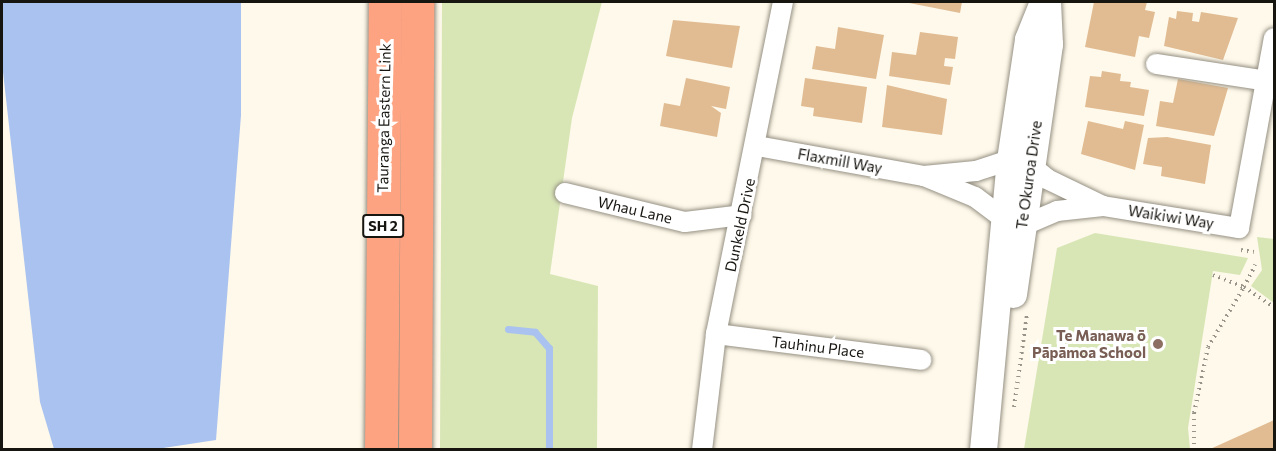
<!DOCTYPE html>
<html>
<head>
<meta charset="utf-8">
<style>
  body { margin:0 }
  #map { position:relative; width:1276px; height:451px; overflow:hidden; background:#fef9ea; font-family:Commissioner,sans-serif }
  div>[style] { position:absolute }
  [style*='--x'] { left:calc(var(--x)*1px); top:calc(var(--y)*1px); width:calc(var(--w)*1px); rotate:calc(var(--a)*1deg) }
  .green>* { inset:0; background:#d8e6b6 }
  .water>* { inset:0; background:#a9c2ef }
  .stream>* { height:7px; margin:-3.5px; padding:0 3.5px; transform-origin:3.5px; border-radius:3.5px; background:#a9c2ef }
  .building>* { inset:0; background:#e1bc93 }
  .path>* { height:4px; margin-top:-2px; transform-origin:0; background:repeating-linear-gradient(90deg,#98948a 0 1.5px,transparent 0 6px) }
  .roads { filter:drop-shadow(0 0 2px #959083) drop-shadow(0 0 2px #959083) }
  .minor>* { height:20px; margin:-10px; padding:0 10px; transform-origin:10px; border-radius:10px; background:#fff }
  .secondary>* { height:27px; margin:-13.5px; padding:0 13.5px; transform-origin:13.5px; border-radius:13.5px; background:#fff }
  .motorway>* { height:33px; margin:-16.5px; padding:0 16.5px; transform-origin:16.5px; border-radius:16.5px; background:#fda382 }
  .dots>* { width:16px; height:16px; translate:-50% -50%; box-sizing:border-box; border:3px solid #fff; border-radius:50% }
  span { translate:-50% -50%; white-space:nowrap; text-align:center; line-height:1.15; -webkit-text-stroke:6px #fff; paint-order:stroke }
  .shield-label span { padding:2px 4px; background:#fff; border:2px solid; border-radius:4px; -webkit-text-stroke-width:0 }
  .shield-label { font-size:14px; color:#171510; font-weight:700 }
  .street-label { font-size:15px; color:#171510 }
  .education-label { font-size:15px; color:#785e54; font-weight:700 }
  .right { translate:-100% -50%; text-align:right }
  .frame { position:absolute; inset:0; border:3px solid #171510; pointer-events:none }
</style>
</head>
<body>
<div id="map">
  <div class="green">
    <div style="clip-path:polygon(442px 2px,602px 2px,572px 118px,550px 274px,598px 286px,597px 449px,440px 449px)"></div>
    <div style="clip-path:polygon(1095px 233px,1248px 258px,1240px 275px,1213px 271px,1188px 428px,1190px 449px,1024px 449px,1057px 248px)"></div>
    <div style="clip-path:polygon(1257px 237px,1274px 239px,1274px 303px,1251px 286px,1262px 270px)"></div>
  </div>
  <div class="water">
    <div style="clip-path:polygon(2px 2px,241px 2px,241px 115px,216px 440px,150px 450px,54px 449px,40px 402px,2px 63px)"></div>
  </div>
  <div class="stream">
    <div style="--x:508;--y:329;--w:27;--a:6"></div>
    <div style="--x:535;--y:332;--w:21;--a:49"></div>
    <div style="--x:549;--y:348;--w:102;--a:90"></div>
  </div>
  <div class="building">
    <div style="clip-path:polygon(904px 2px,962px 2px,960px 13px)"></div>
    <div style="clip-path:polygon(1094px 2px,1147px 2px,1145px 10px,1155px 12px,1149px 38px,1139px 36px,1135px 57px,1085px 47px)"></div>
    <div style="clip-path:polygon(1177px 11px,1193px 13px,1192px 21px,1199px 22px,1201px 12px,1238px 18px,1223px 60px,1164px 46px,1169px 17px,1176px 19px)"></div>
    <div style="clip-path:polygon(673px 20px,740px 26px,732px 68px,666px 56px)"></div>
    <div style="clip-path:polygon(838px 27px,884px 35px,876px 79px,812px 69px,816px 46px,835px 49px)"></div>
    <div style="clip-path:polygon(920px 32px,958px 37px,955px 59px,945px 58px,944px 66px,953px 67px,950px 85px,889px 76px,892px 52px,916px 55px)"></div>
    <div style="clip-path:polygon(1102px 71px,1121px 74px,1120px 81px,1131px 82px,1130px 87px,1149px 90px,1144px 116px,1085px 107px,1090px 76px,1101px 77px)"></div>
    <div style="clip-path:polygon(686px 78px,730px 87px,726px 109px,711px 106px,721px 113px,717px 137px,660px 126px,664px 103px,680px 106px)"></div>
    <div style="clip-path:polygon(805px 78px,867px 87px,862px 123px,813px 116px,814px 108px,801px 106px)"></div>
    <div style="clip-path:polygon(1178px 79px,1228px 88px,1214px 136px,1156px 126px,1160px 101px,1173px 103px)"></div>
    <div style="clip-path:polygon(887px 85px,947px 99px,942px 135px,882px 127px)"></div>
    <div style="clip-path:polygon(1088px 121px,1123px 129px,1125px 121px,1144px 125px,1135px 170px,1081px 154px)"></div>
    <div style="clip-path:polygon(1167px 137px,1211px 145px,1205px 184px,1161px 176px,1162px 167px,1143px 164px,1148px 138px)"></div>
    <div style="clip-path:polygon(1274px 420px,1274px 450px,1208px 450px)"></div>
  </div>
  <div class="path">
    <div style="--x:1241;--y:250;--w:13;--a:9"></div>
    <div style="--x:1213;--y:275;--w:33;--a:21"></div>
    <div style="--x:1244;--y:287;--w:25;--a:-63"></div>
    <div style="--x:1014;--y:407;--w:94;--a:-82"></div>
    <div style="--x:1194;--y:450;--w:37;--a:-90"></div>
    <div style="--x:1194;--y:413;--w:67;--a:-78"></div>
    <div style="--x:1208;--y:347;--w:70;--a:-59"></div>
    <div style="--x:1244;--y:287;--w:36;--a:34"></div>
  </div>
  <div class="roads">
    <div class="minor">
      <div style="--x:1156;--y:64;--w:112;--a:8.7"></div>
      <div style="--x:757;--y:146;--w:170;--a:10.2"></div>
      <div style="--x:924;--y:176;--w:55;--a:22.4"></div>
      <div style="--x:975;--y:197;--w:35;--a:37"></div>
      <div style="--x:1030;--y:165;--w:22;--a:39"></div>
      <div style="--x:1047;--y:179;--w:62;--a:25.7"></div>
      <div style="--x:924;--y:176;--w:52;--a:-5.5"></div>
      <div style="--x:976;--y:171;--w:36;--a:-18"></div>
      <div style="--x:565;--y:193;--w:123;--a:13.6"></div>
      <div style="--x:685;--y:222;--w:57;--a:-7"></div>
      <div style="--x:1022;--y:226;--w:38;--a:-23"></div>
      <div style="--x:1057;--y:211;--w:46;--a:-6.2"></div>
      <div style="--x:1103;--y:206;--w:138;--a:9.2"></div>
      <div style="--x:1239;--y:228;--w:193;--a:-79.6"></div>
      <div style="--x:716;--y:334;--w:207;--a:7.2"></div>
      <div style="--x:702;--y:450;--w:117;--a:-83.1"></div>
      <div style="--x:716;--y:334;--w:339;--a:-78.6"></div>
    </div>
    <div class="secondary">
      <div style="--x:1013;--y:294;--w:253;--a:-81.8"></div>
      <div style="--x:1049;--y:44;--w:42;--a:-92.7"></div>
      <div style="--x:983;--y:450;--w:291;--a:-84.7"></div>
      <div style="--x:1010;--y:160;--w:122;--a:-81.5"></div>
      <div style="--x:1028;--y:39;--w:40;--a:-68"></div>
    </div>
    <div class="motorway">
      <div style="--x:381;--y:450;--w:448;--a:-89.5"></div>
      <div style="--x:415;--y:450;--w:448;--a:-89.7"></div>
    </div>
  </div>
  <div class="dots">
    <div style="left:1158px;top:344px;background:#8d6e63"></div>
  </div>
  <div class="shield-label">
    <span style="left:383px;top:226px">SH 2</span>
  </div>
  <div class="street-label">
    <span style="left:384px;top:118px;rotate:-89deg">Tauranga Eastern Link</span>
    <span style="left:840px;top:161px;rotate:10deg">Flaxmill Way</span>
    <span style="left:1029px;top:175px;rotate:-82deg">Te Okuroa Drive</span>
    <span style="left:635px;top:210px;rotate:13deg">Whau Lane</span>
    <span style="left:1171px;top:217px;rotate:9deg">Waikiwi Way</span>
    <span style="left:740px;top:225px;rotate:-78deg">Dunkeld Drive</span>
    <span style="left:818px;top:347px;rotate:7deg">Tauhinu Place</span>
  </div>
  <div class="education-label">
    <span class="right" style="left:1146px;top:344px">Te Manawa ō<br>Pāpāmoa School</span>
  </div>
  <div class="frame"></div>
</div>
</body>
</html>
